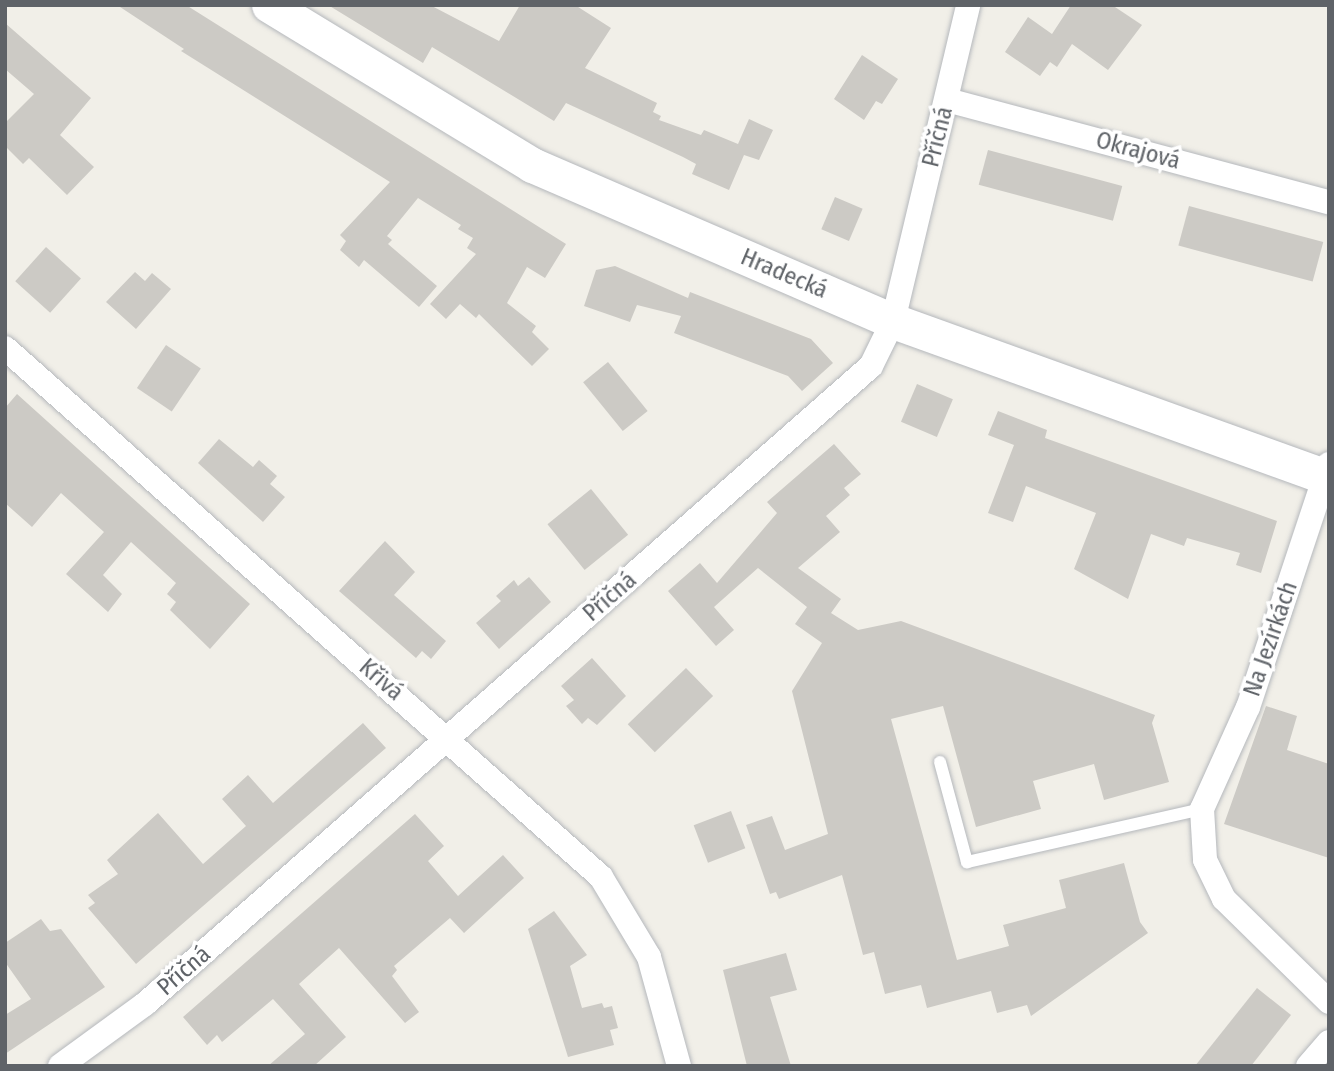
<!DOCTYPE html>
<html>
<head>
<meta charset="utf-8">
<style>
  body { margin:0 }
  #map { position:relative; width:1334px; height:1071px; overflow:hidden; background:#f1efe8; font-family:"Fira Sans Condensed",sans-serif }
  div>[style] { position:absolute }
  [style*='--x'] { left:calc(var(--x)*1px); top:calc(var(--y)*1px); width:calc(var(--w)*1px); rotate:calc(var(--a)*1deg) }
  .building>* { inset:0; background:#cccac5; transform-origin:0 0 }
  .roads { filter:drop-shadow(0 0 2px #b5b8bc) drop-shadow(0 0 2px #b5b8bc) }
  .lane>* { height:12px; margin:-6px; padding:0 6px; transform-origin:6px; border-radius:6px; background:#fff }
  .street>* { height:24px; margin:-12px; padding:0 12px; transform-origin:12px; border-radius:12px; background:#fff }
  .secondary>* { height:35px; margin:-17.5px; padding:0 17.5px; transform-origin:17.5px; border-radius:17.5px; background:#fff }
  span { translate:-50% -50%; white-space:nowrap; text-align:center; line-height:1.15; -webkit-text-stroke:7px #fff; paint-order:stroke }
  .street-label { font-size:24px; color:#5f6368 }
  .frame { position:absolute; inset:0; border:7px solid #5f6368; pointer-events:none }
</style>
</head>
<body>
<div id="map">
  <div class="building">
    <div style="clip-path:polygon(117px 5px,186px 5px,566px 244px,545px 278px,527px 267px,507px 303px,536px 326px,532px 332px,549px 349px,532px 366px,479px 314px,476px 318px,460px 304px,446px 319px,430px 304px,476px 254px,467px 248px,473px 238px,458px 229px,461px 225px,418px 198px,387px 236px,392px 240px,388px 244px,437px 286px,419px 307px,364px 260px,359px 267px,340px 250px,346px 241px,340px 235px,390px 182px,181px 51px,184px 49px)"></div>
    <div style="clip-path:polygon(328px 5px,430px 5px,499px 41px,520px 5px,575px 5px,611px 28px,585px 68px,657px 103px,653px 112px,661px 116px,659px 120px,701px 135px,704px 130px,738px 144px,749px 119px,773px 130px,759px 160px,744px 155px,729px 190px,692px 174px,696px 164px,683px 157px,566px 103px,554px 121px,432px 47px,423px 63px)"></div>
    <div style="clip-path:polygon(1071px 5px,1112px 5px,1142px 25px,1108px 70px,1072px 44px,1057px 67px,1050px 62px,1040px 76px,1005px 52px,1028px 17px,1052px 34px)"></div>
    <div style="clip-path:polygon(5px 23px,91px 98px,60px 135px,94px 167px,67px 195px,29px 158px,23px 164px,5px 146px,5px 123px,34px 94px,5px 69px)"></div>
    <div style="clip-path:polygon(862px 55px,898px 79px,882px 104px,876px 101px,864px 120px,834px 99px)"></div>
    <div style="left:988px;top:150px;width:139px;height:36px;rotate:15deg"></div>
    <div style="left:835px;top:197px;width:30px;height:35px;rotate:23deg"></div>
    <div style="left:1189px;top:206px;width:139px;height:41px;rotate:15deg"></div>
    <div style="left:46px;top:247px;width:47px;height:46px;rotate:42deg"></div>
    <div style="clip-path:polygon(615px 266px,688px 298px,690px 292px,811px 339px,833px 363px,802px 391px,788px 376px,674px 333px,681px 316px,637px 305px,630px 322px,584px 306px,596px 270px)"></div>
    <div style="clip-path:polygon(135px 272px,145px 281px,152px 273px,171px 289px,136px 329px,106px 302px)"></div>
    <div style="left:166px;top:345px;width:42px;height:52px;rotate:34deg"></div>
    <div style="left:608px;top:362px;width:63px;height:32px;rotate:51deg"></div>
    <div style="left:917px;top:384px;width:39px;height:41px;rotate:23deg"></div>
    <div style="clip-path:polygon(17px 394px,250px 604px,210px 649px,170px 610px,176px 602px,167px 594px,176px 583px,131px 542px,103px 575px,122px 594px,108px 612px,66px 574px,104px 532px,61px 493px,32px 527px,5px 503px,5px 408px)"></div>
    <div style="clip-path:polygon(998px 411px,1047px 430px,1045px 438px,1277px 521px,1261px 573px,1236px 565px,1240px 553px,1187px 538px,1184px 546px,1151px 534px,1128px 599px,1074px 569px,1096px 513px,1026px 486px,1013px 522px,988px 513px,1014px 445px,988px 435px)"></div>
    <div style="clip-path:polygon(219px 439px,253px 467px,259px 460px,277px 476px,270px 484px,285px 497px,263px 522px,198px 463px)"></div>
    <div style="clip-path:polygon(834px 444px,861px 474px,844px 488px,850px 495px,826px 516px,840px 532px,798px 568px,841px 599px,831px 613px,858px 630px,901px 621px,1155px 715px,1152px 723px,1169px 782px,1104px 800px,1094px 764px,1033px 781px,1041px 809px,976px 827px,943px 706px,891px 719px,957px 960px,1009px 946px,1003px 925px,1066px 908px,1059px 880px,1124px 863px,1140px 922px,1148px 933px,1031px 1016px,1027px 1005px,997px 1013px,991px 991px,927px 1008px,921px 985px,885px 994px,874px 952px,863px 955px,842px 875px,779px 899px,776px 892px,770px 894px,746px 825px,772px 816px,785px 850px,828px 834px,792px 691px,822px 643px,795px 624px,807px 607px,758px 568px,714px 607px,734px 630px,716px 646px,668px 591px,700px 563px,717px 583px,777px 513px,767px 502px)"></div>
    <div style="left:591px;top:489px;width:59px;height:56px;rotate:51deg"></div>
    <div style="clip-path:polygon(385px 541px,415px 572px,394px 595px,446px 641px,431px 659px,422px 651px,416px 658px,339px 591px)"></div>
    <div style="clip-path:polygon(529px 577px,551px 602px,499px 649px,476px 623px,501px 601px,496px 596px,514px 580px,518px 586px)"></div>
    <div style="clip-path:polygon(592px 658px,626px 696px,597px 725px,588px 718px,582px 724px,566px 706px,574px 700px,561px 686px)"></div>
    <div style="left:686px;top:668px;width:39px;height:81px;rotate:46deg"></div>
    <div style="clip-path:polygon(1266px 706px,1297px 716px,1287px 750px,1329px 764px,1329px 858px,1224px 824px)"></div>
    <div style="clip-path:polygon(363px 723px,386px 748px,136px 964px,88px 908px,95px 903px,88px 895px,118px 874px,107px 860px,158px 813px,203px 864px,246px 826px,222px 799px,248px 775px,273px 803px)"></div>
    <div style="left:731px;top:811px;width:40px;height:40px;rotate:69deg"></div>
    <div style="clip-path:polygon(415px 814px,444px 846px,428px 861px,458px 896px,503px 855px,524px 878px,464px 933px,450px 918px,394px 966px,397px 970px,392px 976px,419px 1012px,405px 1023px,339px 948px,299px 984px,346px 1037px,314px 1066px,268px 1066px,305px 1034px,273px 999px,222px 1042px,217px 1035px,207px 1045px,183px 1017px)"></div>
    <div style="clip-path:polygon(554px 911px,587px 955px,570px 966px,582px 1008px,602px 1003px,604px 1008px,612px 1006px,618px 1028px,610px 1030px,614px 1045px,568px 1057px,528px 929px)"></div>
    <div style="clip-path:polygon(41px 919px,50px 931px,61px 929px,105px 987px,5px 1054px,5px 1015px,31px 999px,5px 962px,5px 943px)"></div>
    <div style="clip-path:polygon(786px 953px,797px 990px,770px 997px,791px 1066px,747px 1066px,723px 970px)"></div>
    <div style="clip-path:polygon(1257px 988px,1291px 1015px,1251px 1066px,1195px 1066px)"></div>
  </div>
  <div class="roads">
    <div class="lane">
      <div style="--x:940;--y:762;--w:104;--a:74.9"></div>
      <div style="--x:967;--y:862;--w:241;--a:-12.7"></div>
    </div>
    <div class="street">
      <div style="--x:947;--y:100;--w:395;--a:15"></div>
      <div style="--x:5;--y:348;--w:797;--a:41.59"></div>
      <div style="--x:601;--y:877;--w:93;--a:59"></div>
      <div style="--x:649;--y:957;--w:113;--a:74.6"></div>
      <div style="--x:1329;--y:464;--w:256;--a:108.4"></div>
      <div style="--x:1248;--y:707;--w:112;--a:114.3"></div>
      <div style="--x:1202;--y:809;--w:51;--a:86.6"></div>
      <div style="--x:1205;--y:860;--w:43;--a:64"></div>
      <div style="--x:1224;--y:899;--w:147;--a:44.4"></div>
      <div style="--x:60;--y:1066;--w:105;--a:-36.1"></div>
      <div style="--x:145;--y:1004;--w:966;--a:-41.31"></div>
      <div style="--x:871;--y:366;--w:50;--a:-63.9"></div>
      <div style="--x:893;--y:321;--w:325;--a:-76.6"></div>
      <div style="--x:1308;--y:1066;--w:32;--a:-49"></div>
    </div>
    <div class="secondary">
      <div style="--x:269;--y:5;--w:308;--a:31.3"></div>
      <div style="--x:532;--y:165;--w:393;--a:23.4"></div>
      <div style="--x:893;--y:321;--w:463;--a:19.8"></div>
    </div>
  </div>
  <div class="street-label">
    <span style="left:938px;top:137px;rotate:-76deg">Příčná</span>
    <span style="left:1138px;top:151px;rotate:15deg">Okrajová</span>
    <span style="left:784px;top:274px;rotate:23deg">Hradecká</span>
    <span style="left:610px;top:597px;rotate:-41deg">Příčná</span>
    <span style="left:1271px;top:639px;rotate:-71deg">Na Jezírkách</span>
    <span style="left:381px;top:680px;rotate:41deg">Křivá</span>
    <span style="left:184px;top:971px;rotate:-41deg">Příčná</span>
  </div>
  <div class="frame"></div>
</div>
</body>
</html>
